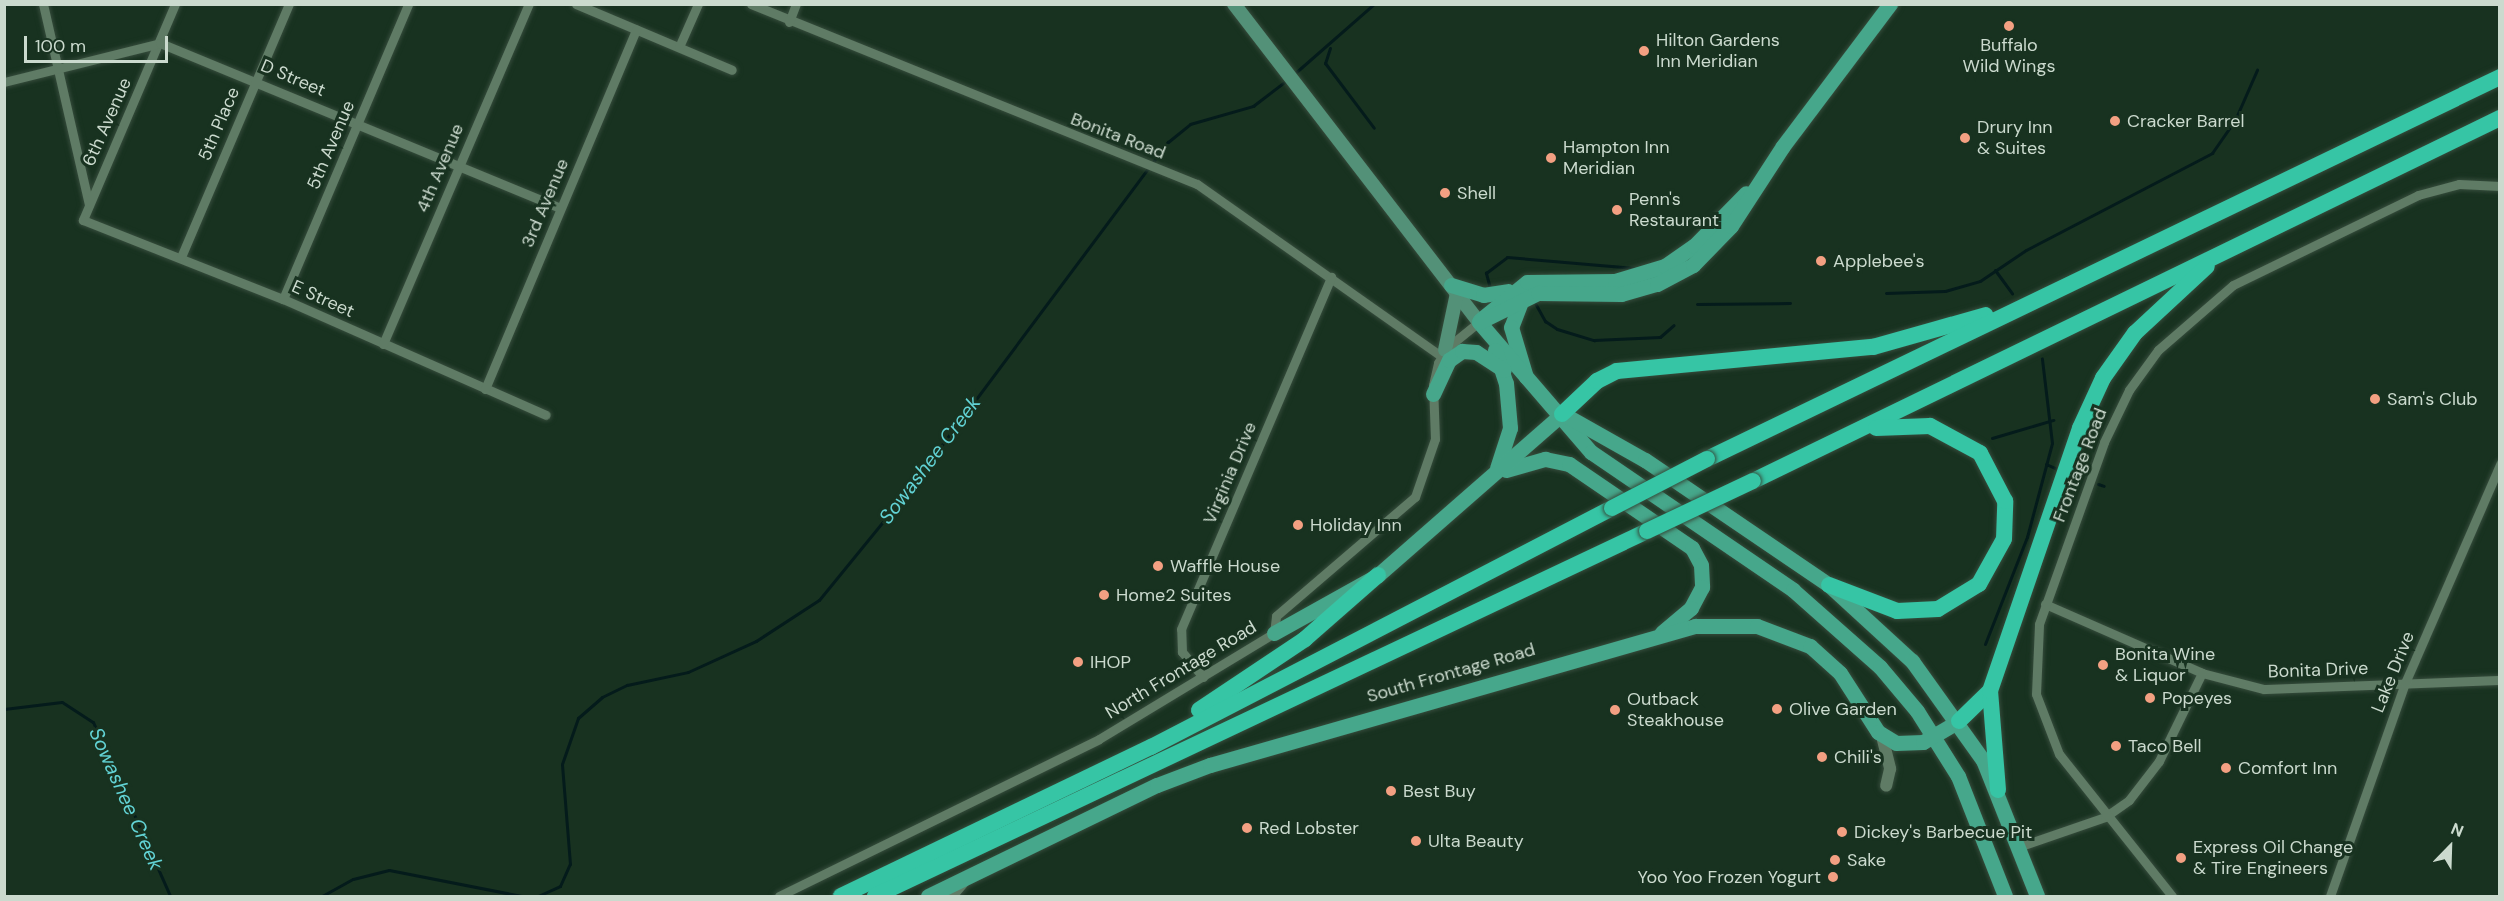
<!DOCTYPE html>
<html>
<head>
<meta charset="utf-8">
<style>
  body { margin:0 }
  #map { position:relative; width:2504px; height:901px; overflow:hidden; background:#183220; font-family:"DM Sans",sans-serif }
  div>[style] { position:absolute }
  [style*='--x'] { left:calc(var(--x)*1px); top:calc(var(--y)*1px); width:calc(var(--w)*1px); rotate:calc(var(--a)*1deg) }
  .stream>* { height:3px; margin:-1.5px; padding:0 1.5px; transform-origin:1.5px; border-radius:1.5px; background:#041b1b }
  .roads { filter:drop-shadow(0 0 2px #364c3c) drop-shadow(0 0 2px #364c3c) }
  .minor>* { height:9px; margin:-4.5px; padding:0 4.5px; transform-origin:4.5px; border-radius:4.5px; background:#5f7b65 }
  .tertiary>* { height:12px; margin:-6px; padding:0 6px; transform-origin:6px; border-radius:6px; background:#5f7b65 }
  .secondary>* { height:14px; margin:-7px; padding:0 7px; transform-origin:7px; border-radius:7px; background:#539178 }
  .primary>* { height:15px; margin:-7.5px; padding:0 7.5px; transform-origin:7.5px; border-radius:7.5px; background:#46a78b }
  .motorway>* { height:16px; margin:-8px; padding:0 8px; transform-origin:8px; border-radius:8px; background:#36c5a5 }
  .bridges { filter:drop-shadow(0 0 2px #364c3c) drop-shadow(0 0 2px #364c3c) }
  .motorway-bridge>* { height:16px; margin:-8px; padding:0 8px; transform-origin:8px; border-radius:8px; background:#36c5a5 }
  .dots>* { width:16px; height:16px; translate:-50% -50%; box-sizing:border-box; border:3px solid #183220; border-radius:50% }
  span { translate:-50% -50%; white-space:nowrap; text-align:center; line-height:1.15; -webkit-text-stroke:6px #183220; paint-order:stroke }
  .poi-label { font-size:18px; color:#cbdace }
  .left { translate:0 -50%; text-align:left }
  .right { translate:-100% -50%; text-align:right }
  .street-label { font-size:18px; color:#cbdace }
  .water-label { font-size:20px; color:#62d3d5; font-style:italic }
  .frame { position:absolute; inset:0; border:6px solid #cbdace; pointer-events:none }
  .north { position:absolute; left:2420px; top:817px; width:60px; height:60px; -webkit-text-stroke:4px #183220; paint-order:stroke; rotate:23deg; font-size:16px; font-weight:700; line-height:24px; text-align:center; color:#cbdace }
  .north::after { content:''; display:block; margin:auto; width:21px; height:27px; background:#cbdace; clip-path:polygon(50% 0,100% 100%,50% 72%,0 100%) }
  .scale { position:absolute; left:24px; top:36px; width:144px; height:27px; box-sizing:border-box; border:3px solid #cbdace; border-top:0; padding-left:8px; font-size:18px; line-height:21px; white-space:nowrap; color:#cbdace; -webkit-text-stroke:4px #183220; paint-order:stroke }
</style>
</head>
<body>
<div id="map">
  <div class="stream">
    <div style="--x:1330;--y:48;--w:16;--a:108"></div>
    <div style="--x:1325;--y:63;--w:81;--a:53"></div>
    <div style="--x:1294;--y:74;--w:106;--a:-41.2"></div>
    <div style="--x:1995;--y:270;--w:29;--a:54"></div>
    <div style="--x:1490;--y:288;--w:16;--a:-105"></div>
    <div style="--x:1486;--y:273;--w:26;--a:-37"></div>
    <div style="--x:1507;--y:257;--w:128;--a:4.9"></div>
    <div style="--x:1886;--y:293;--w:59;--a:-1.9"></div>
    <div style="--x:1945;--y:291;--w:36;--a:-16"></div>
    <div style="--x:1980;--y:281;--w:55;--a:-34"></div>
    <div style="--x:2026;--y:250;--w:210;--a:-27.5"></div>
    <div style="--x:2212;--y:153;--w:40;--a:-55.1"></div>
    <div style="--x:2235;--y:120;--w:55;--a:-66.3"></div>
    <div style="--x:1535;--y:303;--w:21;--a:61"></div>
    <div style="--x:1545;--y:321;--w:14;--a:34"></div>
    <div style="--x:1557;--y:329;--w:39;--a:17"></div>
    <div style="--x:1594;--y:340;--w:66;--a:-2.6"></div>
    <div style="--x:1660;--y:337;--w:18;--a:-41"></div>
    <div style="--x:1697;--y:304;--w:93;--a:-0.6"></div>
    <div style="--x:1992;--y:438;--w:64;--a:-16.4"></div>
    <div style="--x:2046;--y:464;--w:10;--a:24"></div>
    <div style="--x:2076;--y:475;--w:6;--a:31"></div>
    <div style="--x:2098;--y:484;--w:6;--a:18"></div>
    <div style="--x:1985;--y:644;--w:115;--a:-68.6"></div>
    <div style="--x:2027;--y:537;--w:97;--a:-75.1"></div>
    <div style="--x:2052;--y:443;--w:85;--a:-96.8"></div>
    <div style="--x:4;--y:709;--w:58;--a:-6.9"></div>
    <div style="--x:62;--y:702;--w:37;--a:33"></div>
    <div style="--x:93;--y:722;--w:190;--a:66.1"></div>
    <div style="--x:322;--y:896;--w:35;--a:-29"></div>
    <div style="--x:353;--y:879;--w:37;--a:-14"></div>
    <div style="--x:389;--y:870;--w:135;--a:11.1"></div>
    <div style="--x:538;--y:896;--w:24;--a:-24"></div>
    <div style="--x:560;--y:886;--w:24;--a:-66"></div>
    <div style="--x:570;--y:864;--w:100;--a:-94.6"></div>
    <div style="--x:562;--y:764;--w:49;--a:-70.8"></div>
    <div style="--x:578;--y:718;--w:32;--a:-41"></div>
    <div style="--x:602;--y:697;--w:28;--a:-26"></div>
    <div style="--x:627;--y:685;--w:62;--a:-12"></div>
    <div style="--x:688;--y:672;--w:75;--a:-24.5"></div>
    <div style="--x:756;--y:641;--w:75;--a:-33.1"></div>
    <div style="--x:819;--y:600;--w:133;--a:-50.8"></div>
    <div style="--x:903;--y:497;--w:443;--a:-53.3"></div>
    <div style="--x:1168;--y:142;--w:28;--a:-39"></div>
    <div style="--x:1190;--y:124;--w:66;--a:-15.9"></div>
    <div style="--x:1253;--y:106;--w:43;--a:-37.4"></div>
  </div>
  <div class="roads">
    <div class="minor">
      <div style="--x:43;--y:4;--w:206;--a:77.1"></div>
      <div style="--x:175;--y:4;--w:235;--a:113.1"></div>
      <div style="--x:83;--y:220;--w:215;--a:21.6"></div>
      <div style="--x:283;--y:299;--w:287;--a:23.8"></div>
      <div style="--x:576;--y:4;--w:169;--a:22.9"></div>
      <div style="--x:751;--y:4;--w:481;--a:22"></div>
      <div style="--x:1197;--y:184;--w:299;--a:35.2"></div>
      <div style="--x:789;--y:22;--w:19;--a:-69"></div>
      <div style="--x:679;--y:47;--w:47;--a:-66.2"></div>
      <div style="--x:4;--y:82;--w:161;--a:-14"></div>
      <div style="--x:160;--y:43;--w:433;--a:22.4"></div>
      <div style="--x:181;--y:257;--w:275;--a:-66.9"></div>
      <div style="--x:283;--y:299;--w:320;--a:-67"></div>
      <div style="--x:383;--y:344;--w:370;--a:-66.8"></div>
      <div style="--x:485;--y:389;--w:390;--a:-67.2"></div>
      <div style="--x:2045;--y:604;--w:171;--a:23.7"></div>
      <div style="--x:2202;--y:673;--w:64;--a:14.5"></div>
      <div style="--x:2264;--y:689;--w:236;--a:-2.2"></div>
      <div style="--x:1203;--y:677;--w:33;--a:-130"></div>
      <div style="--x:1182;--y:652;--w:23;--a:-92"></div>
      <div style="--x:1181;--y:629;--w:383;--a:-66.9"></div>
      <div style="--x:2021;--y:846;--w:89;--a:-19"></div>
      <div style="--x:2105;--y:817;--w:29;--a:-35"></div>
      <div style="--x:2129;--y:800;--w:49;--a:-52.4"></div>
      <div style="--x:2159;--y:761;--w:98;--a:-64"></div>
      <div style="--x:779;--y:896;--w:356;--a:-26.1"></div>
      <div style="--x:1099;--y:739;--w:205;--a:-31.2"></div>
      <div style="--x:1274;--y:633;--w:17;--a:-83"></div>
      <div style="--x:1276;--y:616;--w:183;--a:-40.6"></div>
      <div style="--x:1415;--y:497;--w:61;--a:-71"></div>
      <div style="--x:1435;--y:439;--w:54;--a:-92.1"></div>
      <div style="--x:1433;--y:385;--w:23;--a:-77"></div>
      <div style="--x:1438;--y:363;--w:19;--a:-58"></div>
      <div style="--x:1448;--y:347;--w:40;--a:-39"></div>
      <div style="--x:2172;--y:896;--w:181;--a:-128.5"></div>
      <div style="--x:2059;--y:754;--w:64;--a:-111"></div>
      <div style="--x:2036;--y:694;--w:70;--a:-87.5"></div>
      <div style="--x:2039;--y:624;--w:193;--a:-70.3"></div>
      <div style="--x:2104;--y:442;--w:58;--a:-64.3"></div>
      <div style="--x:2129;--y:390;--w:49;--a:-54.1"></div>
      <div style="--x:2158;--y:350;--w:99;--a:-40.9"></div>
      <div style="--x:2233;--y:285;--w:206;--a:-25.9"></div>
      <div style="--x:2418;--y:195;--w:42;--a:-15"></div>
      <div style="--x:2459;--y:184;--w:41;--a:2.8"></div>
      <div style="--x:2330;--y:896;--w:226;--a:-70.6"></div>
      <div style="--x:2405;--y:683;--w:239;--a:-66.5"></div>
    </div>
    <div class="tertiary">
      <div style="--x:1882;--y:736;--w:34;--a:76"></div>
      <div style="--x:1890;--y:769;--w:17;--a:103"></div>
      <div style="--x:951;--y:896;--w:23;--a:-49"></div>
    </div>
    <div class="secondary">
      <div style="--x:1234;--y:4;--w:401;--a:52.4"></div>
      <div style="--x:1445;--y:350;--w:58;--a:-78.1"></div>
    </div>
    <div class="primary">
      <div style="--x:1451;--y:285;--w:34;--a:17"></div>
      <div style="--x:1483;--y:295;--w:25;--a:-9"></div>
      <div style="--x:1522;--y:299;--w:30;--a:111"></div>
      <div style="--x:1511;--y:327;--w:52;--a:73.3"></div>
      <div style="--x:1480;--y:320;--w:60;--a:-39"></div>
      <div style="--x:1527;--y:282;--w:88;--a:-0.7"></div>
      <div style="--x:1615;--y:281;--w:52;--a:-16.7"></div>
      <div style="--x:1665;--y:266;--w:35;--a:-35"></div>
      <div style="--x:1694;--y:246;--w:74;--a:-45.5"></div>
      <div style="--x:1479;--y:322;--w:172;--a:49.3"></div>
      <div style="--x:1591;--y:452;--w:245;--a:34.3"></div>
      <div style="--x:1793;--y:590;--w:116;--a:41.5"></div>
      <div style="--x:1880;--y:667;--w:57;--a:49.9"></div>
      <div style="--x:1917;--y:711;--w:77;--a:57.8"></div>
      <div style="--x:1958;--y:776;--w:129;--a:68.6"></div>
      <div style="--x:1479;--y:322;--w:66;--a:-26.2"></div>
      <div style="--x:1538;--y:293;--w:83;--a:0.7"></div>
      <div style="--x:1621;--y:294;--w:37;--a:-16"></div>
      <div style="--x:1657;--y:284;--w:41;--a:-27.8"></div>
      <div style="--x:1693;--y:265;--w:54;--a:-45.7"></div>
      <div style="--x:1731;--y:226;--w:95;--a:-57"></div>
      <div style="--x:1783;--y:146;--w:178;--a:-53"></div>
      <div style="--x:1495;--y:350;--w:35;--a:72"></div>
      <div style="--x:1506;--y:383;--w:45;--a:84.9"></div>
      <div style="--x:1510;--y:428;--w:42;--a:108"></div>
      <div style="--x:1433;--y:394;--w:38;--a:-65"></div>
      <div style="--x:1449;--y:360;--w:16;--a:-35"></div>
      <div style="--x:1462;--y:351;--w:14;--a:4"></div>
      <div style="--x:1476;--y:352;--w:33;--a:33"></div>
      <div style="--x:1565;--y:415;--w:92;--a:29.4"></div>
      <div style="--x:1645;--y:460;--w:222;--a:34.2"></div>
      <div style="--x:1829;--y:585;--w:113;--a:42.5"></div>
      <div style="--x:1912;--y:661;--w:122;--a:54.4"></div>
      <div style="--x:1983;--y:760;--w:146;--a:68.3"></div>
      <div style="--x:1506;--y:470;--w:41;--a:-15.8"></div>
      <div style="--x:1545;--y:459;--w:25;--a:12"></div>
      <div style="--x:1569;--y:464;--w:149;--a:34.3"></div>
      <div style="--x:1692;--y:548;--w:19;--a:62"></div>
      <div style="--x:1701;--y:565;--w:22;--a:87"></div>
      <div style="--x:1702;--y:587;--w:24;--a:118"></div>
      <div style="--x:1691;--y:608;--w:38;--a:140"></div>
      <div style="--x:1274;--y:633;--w:119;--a:-29.1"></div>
      <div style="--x:1378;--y:575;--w:244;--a:-41.2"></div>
      <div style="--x:928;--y:896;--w:254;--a:-25.9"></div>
      <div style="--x:1157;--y:785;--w:57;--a:-20.7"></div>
      <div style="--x:1210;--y:765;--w:505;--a:-15.99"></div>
      <div style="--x:1695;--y:626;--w:62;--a:0"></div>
      <div style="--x:1757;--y:626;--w:57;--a:20.7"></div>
      <div style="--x:1810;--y:646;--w:40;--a:42"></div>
      <div style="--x:1840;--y:673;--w:70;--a:57.2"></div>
      <div style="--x:1878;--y:732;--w:21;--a:31"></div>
      <div style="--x:1896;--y:743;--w:27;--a:-2"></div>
      <div style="--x:1923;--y:742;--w:42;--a:-30.3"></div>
    </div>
    <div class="motorway">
      <div style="--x:1562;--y:414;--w:48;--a:-43.3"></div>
      <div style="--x:1597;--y:381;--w:22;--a:-27"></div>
      <div style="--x:1617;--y:371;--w:257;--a:-5.4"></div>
      <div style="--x:1873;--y:347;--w:117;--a:-15.8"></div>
      <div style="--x:1707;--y:459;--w:880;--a:-25.72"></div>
      <div style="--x:1753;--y:481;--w:831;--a:-25.92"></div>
      <div style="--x:1829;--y:585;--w:73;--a:20.9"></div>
      <div style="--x:1897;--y:611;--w:41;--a:-2.8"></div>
      <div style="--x:1938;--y:609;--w:48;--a:-31.4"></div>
      <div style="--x:1979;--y:584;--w:51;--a:-60.9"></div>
      <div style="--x:2004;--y:539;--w:38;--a:-88"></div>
      <div style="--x:2005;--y:501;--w:54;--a:-117.5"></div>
      <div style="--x:1980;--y:453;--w:57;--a:-151.6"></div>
      <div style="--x:1930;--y:426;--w:54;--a:177.9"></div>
      <div style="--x:1199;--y:710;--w:128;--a:-33.8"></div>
      <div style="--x:1305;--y:639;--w:97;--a:-41.2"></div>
      <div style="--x:1959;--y:721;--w:43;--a:-44.1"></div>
      <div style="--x:1998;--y:790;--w:99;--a:-94.6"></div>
      <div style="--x:1990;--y:691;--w:278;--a:-71.1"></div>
      <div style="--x:2080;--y:428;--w:55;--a:-65.3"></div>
      <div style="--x:2103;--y:378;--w:55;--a:-54.6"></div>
      <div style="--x:2135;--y:333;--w:98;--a:-42.9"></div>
      <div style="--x:841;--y:896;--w:344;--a:-25.7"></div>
      <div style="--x:1151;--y:747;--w:519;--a:-27.4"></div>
      <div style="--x:875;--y:896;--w:854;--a:-25.3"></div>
    </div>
  </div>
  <div class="bridges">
    <div class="motorway-bridge">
      <div style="--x:1612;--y:508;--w:107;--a:-27.3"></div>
      <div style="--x:1647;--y:531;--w:117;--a:-25.3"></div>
    </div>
  </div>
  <div class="dots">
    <div style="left:2009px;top:26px;background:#f3a082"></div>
    <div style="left:1644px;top:51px;background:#f3a082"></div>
    <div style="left:2115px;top:121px;background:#f3a082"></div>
    <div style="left:1965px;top:138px;background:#f3a082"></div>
    <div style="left:1551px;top:158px;background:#f3a082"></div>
    <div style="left:1445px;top:193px;background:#f3a082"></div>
    <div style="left:1617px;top:210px;background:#f3a082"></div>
    <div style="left:1821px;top:261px;background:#f3a082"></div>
    <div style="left:2375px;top:399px;background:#f3a082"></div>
    <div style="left:1298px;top:525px;background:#f3a082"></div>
    <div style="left:1158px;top:566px;background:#f3a082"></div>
    <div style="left:1104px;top:595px;background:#f3a082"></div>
    <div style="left:1078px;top:662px;background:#f3a082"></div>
    <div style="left:2103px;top:665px;background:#f3a082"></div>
    <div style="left:2150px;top:698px;background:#f3a082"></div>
    <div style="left:1777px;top:709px;background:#f3a082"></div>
    <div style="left:1615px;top:710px;background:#f3a082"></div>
    <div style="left:2116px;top:746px;background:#f3a082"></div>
    <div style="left:1822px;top:757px;background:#f3a082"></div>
    <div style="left:2226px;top:768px;background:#f3a082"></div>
    <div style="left:1391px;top:791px;background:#f3a082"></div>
    <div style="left:1247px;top:828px;background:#f3a082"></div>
    <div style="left:1842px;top:832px;background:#f3a082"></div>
    <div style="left:1416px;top:841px;background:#f3a082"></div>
    <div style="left:2181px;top:858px;background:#f3a082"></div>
    <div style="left:1835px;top:860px;background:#f3a082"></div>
    <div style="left:1833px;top:877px;background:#f3a082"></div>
  </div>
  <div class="poi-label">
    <span class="left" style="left:1656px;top:51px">Hilton Gardens<br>Inn Meridian</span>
    <span style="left:2009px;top:56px">Buffalo<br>Wild Wings</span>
    <span class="left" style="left:2127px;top:121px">Cracker Barrel</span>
    <span class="left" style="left:1977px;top:138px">Drury Inn<br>&amp; Suites</span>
    <span class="left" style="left:1563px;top:158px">Hampton Inn<br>Meridian</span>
    <span class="left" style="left:1457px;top:193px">Shell</span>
    <span class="left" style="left:1629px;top:210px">Penn's<br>Restaurant</span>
    <span class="left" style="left:1833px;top:261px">Applebee's</span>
    <span class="left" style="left:2387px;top:399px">Sam's Club</span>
    <span class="left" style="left:1310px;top:525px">Holiday Inn</span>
    <span class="left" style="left:1170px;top:566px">Waffle House</span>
    <span class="left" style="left:1116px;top:595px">Home2 Suites</span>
    <span class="left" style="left:2115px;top:665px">Bonita Wine<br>&amp; Liquor</span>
    <span class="left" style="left:1090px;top:662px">IHOP</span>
    <span class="left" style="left:2162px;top:698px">Popeyes</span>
    <span class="left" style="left:1627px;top:710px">Outback<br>Steakhouse</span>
    <span class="left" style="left:1789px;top:709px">Olive Garden</span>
    <span class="left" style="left:2128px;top:746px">Taco Bell</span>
    <span class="left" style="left:1834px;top:757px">Chili's</span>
    <span class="left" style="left:2238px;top:768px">Comfort Inn</span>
    <span class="left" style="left:1403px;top:791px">Best Buy</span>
    <span class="left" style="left:1259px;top:828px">Red Lobster</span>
    <span class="left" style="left:1854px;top:832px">Dickey's Barbecue Pit</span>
    <span class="left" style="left:1428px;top:841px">Ulta Beauty</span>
    <span class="left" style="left:2193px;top:858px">Express Oil Change<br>&amp; Tire Engineers</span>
    <span class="left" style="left:1847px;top:860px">Sake</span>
    <span class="right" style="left:1821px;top:877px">Yoo Yoo Frozen Yogurt</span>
  </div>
  <div class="street-label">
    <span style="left:293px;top:78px;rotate:23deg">D Street</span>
    <span style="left:107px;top:122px;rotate:-66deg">6th Avenue</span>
    <span style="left:219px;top:124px;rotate:-67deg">5th Place</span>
    <span style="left:1118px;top:136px;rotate:21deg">Bonita Road</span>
    <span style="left:331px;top:145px;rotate:-67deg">5th Avenue</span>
    <span style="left:440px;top:168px;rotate:-67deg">4th Avenue</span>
    <span style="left:545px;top:203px;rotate:-67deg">3rd Avenue</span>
    <span style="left:323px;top:299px;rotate:24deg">E Street</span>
    <span style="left:2080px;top:465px;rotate:-69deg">Frontage Road</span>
    <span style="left:1230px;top:473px;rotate:-67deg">Virginia Drive</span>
    <span style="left:1181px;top:670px;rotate:-31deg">North Frontage Road</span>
    <span style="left:2318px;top:670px;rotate:-2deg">Bonita Drive</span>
    <span style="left:2393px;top:672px;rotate:-68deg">Lake Drive</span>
    <span style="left:1451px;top:673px;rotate:-16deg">South Frontage Road</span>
  </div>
  <div class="water-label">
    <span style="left:930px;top:460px;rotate:-53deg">Sowashee Creek</span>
    <span style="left:126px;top:799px;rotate:66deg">Sowashee Creek</span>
  </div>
  <div class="frame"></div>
  <div class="north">N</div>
  <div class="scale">100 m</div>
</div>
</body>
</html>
